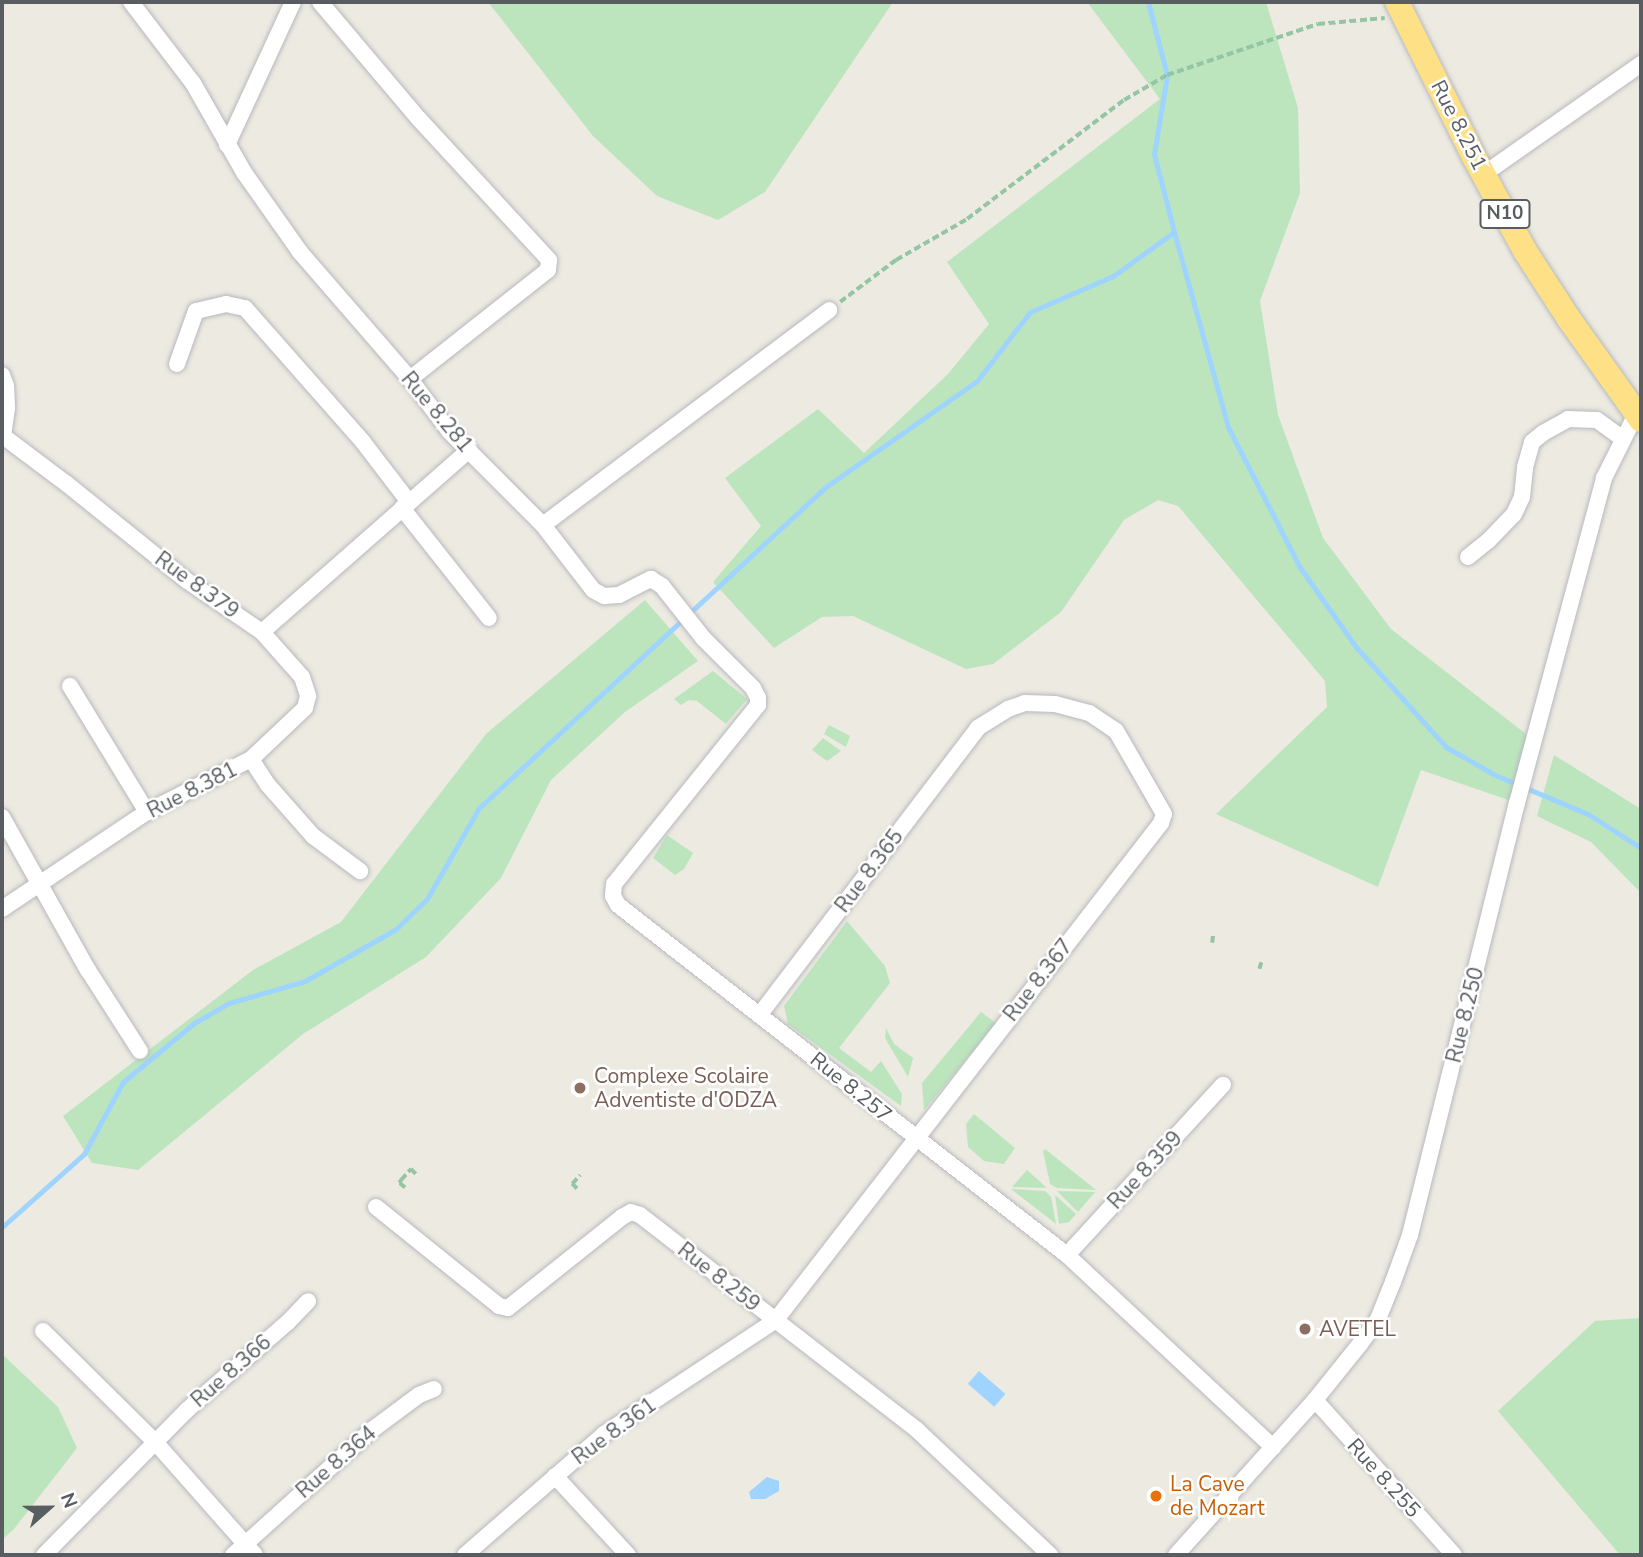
<!DOCTYPE html>
<html>
<head>
<meta charset="utf-8">
<style>
  body { margin:0 }
  #map { position:relative; width:1643px; height:1557px; overflow:hidden; background:#edeae1; font-family:"Nunito Sans",sans-serif }
  div>[style] { position:absolute }
  [style*='--x'] { left:calc(var(--x)*1px); top:calc(var(--y)*1px); width:calc(var(--w)*1px); rotate:calc(var(--a)*1deg) }
  .green>* { inset:0; background:#bce5bd }
  .water>* { inset:0; background:#9ed4ff; transform-origin:0 0 }
  .stream>* { height:5px; margin:-2.5px; padding:0 2.5px; transform-origin:2.5px; border-radius:2.5px; background:#9ed4ff }
  .path>* { height:3.5px; margin-top:-1.75px; transform-origin:0; background:repeating-linear-gradient(90deg,#95c6a3 0 7px,transparent 0 10.5px) }
  .roads { filter:drop-shadow(0 0 2px #b6b9be) drop-shadow(0 0 2px #b6b9be) }
  .minor>* { height:16px; margin:-8px; padding:0 8px; transform-origin:8px; border-radius:8px; background:#fff }
  .highway>* { height:24px; margin:-12px; padding:0 12px; transform-origin:12px; border-radius:12px; background:#fee186 }
  .dots>* { width:19px; height:19px; translate:-50% -50%; box-sizing:border-box; border:4px solid #fff; border-radius:50% }
  span { translate:-50% -50%; white-space:nowrap; text-align:center; line-height:1.15; -webkit-text-stroke:5px #fff; paint-order:stroke }
  .shield-label span { padding:2px 5px; background:#fff; border:2px solid; border-radius:5px; -webkit-text-stroke-width:0 }
  .shield-label { font-size:19px; color:#595d62; font-weight:700 }
  .street-label { font-size:21px; color:#595d62 }
  .education-label { font-size:21px; color:#785e54 }
  .left { translate:0 -50%; text-align:left }
  .food-label { font-size:21px; color:#c56008 }
  .frame { position:absolute; inset:0; border:4px solid #595d62; pointer-events:none }
  .north { position:absolute; left:14px; top:1473px; width:70px; height:70px; -webkit-text-stroke:5px #fff; paint-order:stroke; rotate:69deg; font-size:19px; font-weight:700; line-height:28px; text-align:center; color:#595d62 }
  .north::after { content:''; display:block; margin:auto; width:24px; height:32px; background:#595d62; clip-path:polygon(50% 0,100% 100%,50% 72%,0 100%) }
</style>
</head>
<body>
<div id="map">
  <div class="green">
    <div style="clip-path:polygon(488px 2px,893px 2px,765px 192px,718px 220px,657px 196px,593px 136px)"></div>
    <div style="clip-path:polygon(1087px 2px,1266px 2px,1298px 108px,1300px 193px,1260px 301px,1278px 415px,1323px 538px,1391px 629px,1535px 741px,1517px 803px,1421px 770px,1378px 887px,1216px 814px,1327px 707px,1325px 681px,1178px 506px,1158px 500px,1124px 520px,1061px 612px,993px 664px,966px 669px,853px 616px,822px 617px,774px 648px,713px 582px,761px 526px,725px 478px,818px 409px,864px 453px,948px 374px,989px 324px,947px 262px,1160px 99px)"></div>
    <div style="clip-path:polygon(645px 600px,698px 661px,625px 712px,551px 780px,501px 878px,426px 957px,303px 1034px,138px 1170px,92px 1163px,63px 1116px,253px 970px,341px 922px,486px 734px)"></div>
    <div style="clip-path:polygon(713px 671px,747px 699px,726px 724px,697px 701px,689px 700px,681px 705px,674px 699px)"></div>
    <div style="clip-path:polygon(829px 725px,850px 736px,846px 747px,824px 734px)"></div>
    <div style="clip-path:polygon(823px 738px,841px 751px,827px 761px,812px 750px)"></div>
    <div style="clip-path:polygon(1554px 755px,1641px 809px,1641px 893px,1591px 842px,1537px 816px)"></div>
    <div style="clip-path:polygon(667px 835px,693px 853px,684px 869px,675px 875px,653px 858px)"></div>
    <div style="clip-path:polygon(847px 921px,885px 966px,890px 983px,839px 1048px,871px 1072px,881px 1061px,902px 1094px,901px 1106px,788px 1024px,784px 1006px)"></div>
    <div style="clip-path:polygon(981px 1012px,996px 1023px,924px 1110px,922px 1083px)"></div>
    <div style="clip-path:polygon(886px 1028px,894px 1044px,913px 1058px,908px 1077px,885px 1038px)"></div>
    <div style="clip-path:polygon(974px 1114px,1015px 1148px,1004px 1164px,984px 1161px,968px 1147px,966px 1124px)"></div>
    <div style="clip-path:polygon(1045px 1149px,1096px 1190px,1057px 1188px,1050px 1184px,1043px 1151px)"></div>
    <div style="clip-path:polygon(1027px 1170px,1046px 1187px,1045px 1188px,1012px 1187px)"></div>
    <div style="clip-path:polygon(1011px 1189px,1045px 1191px,1051px 1197px,1056px 1224px)"></div>
    <div style="clip-path:polygon(1057px 1191px,1095px 1192px,1078px 1212px)"></div>
    <div style="clip-path:polygon(1055px 1195px,1076px 1214px,1069px 1222px,1059px 1224px)"></div>
    <div style="clip-path:polygon(1641px 1318px,1641px 1555px,1620px 1555px,1498px 1411px,1595px 1321px)"></div>
    <div style="clip-path:polygon(2px 1354px,58px 1407px,77px 1448px,14px 1529px,2px 1540px)"></div>
  </div>
  <div class="water">
    <div style="left:979px;top:1371px;width:35px;height:17px;rotate:41deg"></div>
    <div style="clip-path:polygon(767px 1477px,779px 1481px,779px 1491px,765px 1499px,751px 1499px,749px 1492px)"></div>
  </div>
  <div class="stream">
    <div style="--x:1148;--y:2;--w:75;--a:75.4"></div>
    <div style="--x:1167;--y:75;--w:80;--a:99.3"></div>
    <div style="--x:1154;--y:154;--w:81;--a:75.6"></div>
    <div style="--x:1174;--y:232;--w:202;--a:74.5"></div>
    <div style="--x:1228;--y:427;--w:156;--a:62.9"></div>
    <div style="--x:1299;--y:566;--w:99;--a:54.9"></div>
    <div style="--x:1356;--y:647;--w:135;--a:48"></div>
    <div style="--x:1446;--y:747;--w:56;--a:29.7"></div>
    <div style="--x:1495;--y:775;--w:101;--a:22.8"></div>
    <div style="--x:1588;--y:814;--w:63;--a:32.7"></div>
    <div style="--x:2;--y:1227;--w:110;--a:-41.7"></div>
    <div style="--x:84;--y:1154;--w:82;--a:-61.6"></div>
    <div style="--x:123;--y:1082;--w:92;--a:-39.7"></div>
    <div style="--x:194;--y:1023;--w:40;--a:-29.7"></div>
    <div style="--x:229;--y:1003;--w:79;--a:-16.1"></div>
    <div style="--x:305;--y:981;--w:105;--a:-29.7"></div>
    <div style="--x:396;--y:929;--w:43;--a:-44.1"></div>
    <div style="--x:427;--y:899;--w:105;--a:-60.3"></div>
    <div style="--x:479;--y:808;--w:474;--a:-42.8"></div>
    <div style="--x:827;--y:486;--w:183;--a:-35"></div>
    <div style="--x:977;--y:381;--w:87;--a:-52.5"></div>
    <div style="--x:1030;--y:312;--w:90;--a:-23.4"></div>
    <div style="--x:1113;--y:276;--w:75;--a:-35.8"></div>
  </div>
  <div class="path">
    <div style="--x:840;--y:302;--w:70;--a:-36.9"></div>
    <div style="--x:896;--y:260;--w:82;--a:-30"></div>
    <div style="--x:967;--y:219;--w:197;--a:-37.2"></div>
    <div style="--x:1124;--y:100;--w:50;--a:-30.2"></div>
    <div style="--x:1167;--y:75;--w:159;--a:-18.7"></div>
    <div style="--x:1318;--y:24;--w:67;--a:-5.1"></div>
    <div style="--x:1212;--y:943;--w:9;--a:-84"></div>
    <div style="--x:1259;--y:969;--w:9;--a:-72"></div>
    <div style="--x:405;--y:1188;--w:8;--a:-140"></div>
    <div style="--x:399;--y:1183;--w:4;--a:-56"></div>
    <div style="--x:401;--y:1180;--w:15;--a:-48"></div>
    <div style="--x:411;--y:1169;--w:8;--a:45"></div>
    <div style="--x:577;--y:1189;--w:7;--a:-135"></div>
    <div style="--x:572;--y:1184;--w:12;--a:-48"></div>
  </div>
  <div class="roads">
    <div class="minor">
      <div style="--x:131;--y:2;--w:102;--a:52.6"></div>
      <div style="--x:193;--y:83;--w:105;--a:60.3"></div>
      <div style="--x:245;--y:174;--w:95;--a:54.8"></div>
      <div style="--x:300;--y:252;--w:168;--a:49.1"></div>
      <div style="--x:410;--y:379;--w:65;--a:53.1"></div>
      <div style="--x:449;--y:431;--w:133;--a:45"></div>
      <div style="--x:543;--y:525;--w:358;--a:-36.9"></div>
      <div style="--x:320;--y:2;--w:153;--a:49.8"></div>
      <div style="--x:419;--y:119;--w:192;--a:47.3"></div>
      <div style="--x:549;--y:260;--w:10;--a:96"></div>
      <div style="--x:548;--y:270;--w:176;--a:141.7"></div>
      <div style="--x:227;--y:145;--w:157;--a:-65.2"></div>
      <div style="--x:1484;--y:174;--w:192;--a:-35"></div>
      <div style="--x:177;--y:364;--w:56;--a:-70.3"></div>
      <div style="--x:196;--y:311;--w:31;--a:-13"></div>
      <div style="--x:226;--y:304;--w:19;--a:12"></div>
      <div style="--x:245;--y:308;--w:179;--a:48.6"></div>
      <div style="--x:363;--y:442;--w:76;--a:52.5"></div>
      <div style="--x:2;--y:375;--w:12;--a:70"></div>
      <div style="--x:6;--y:386;--w:22;--a:87"></div>
      <div style="--x:7;--y:408;--w:28;--a:98"></div>
      <div style="--x:2;--y:439;--w:3;--a:-72"></div>
      <div style="--x:3;--y:436;--w:80;--a:36.9"></div>
      <div style="--x:67;--y:484;--w:153;--a:38.9"></div>
      <div style="--x:186;--y:580;--w:92;--a:34.4"></div>
      <div style="--x:262;--y:632;--w:60;--a:48.4"></div>
      <div style="--x:302;--y:677;--w:20;--a:72"></div>
      <div style="--x:308;--y:696;--w:12;--a:104"></div>
      <div style="--x:305;--y:708;--w:74;--a:136.6"></div>
      <div style="--x:402;--y:508;--w:140;--a:51.7"></div>
      <div style="--x:543;--y:525;--w:82;--a:52.4"></div>
      <div style="--x:593;--y:590;--w:13;--a:29"></div>
      <div style="--x:604;--y:596;--w:15;--a:-4"></div>
      <div style="--x:619;--y:595;--w:36;--a:-27"></div>
      <div style="--x:651;--y:579;--w:13;--a:32"></div>
      <div style="--x:662;--y:586;--w:66;--a:51.7"></div>
      <div style="--x:703;--y:638;--w:71;--a:45"></div>
      <div style="--x:753;--y:688;--w:11;--a:63"></div>
      <div style="--x:758;--y:698;--w:7;--a:90"></div>
      <div style="--x:758;--y:705;--w:230;--a:128.8"></div>
      <div style="--x:614;--y:884;--w:12;--a:95"></div>
      <div style="--x:613;--y:896;--w:10;--a:61"></div>
      <div style="--x:618;--y:905;--w:569;--a:37.94"></div>
      <div style="--x:1067;--y:1255;--w:282;--a:43"></div>
      <div style="--x:1468;--y:557;--w:26;--a:-39"></div>
      <div style="--x:1488;--y:541;--w:37;--a:-46"></div>
      <div style="--x:1514;--y:514;--w:19;--a:-65"></div>
      <div style="--x:1522;--y:497;--w:30;--a:-84"></div>
      <div style="--x:1525;--y:467;--w:26;--a:-74"></div>
      <div style="--x:1532;--y:442;--w:14;--a:-39"></div>
      <div style="--x:1543;--y:433;--w:29;--a:-29"></div>
      <div style="--x:1568;--y:419;--w:29;--a:2"></div>
      <div style="--x:1597;--y:420;--w:31;--a:36"></div>
      <div style="--x:262;--y:632;--w:276;--a:-41.3"></div>
      <div style="--x:70;--y:686;--w:148;--a:58.6"></div>
      <div style="--x:2;--y:817;--w:176;--a:60.7"></div>
      <div style="--x:88;--y:970;--w:96;--a:57.3"></div>
      <div style="--x:2;--y:909;--w:174;--a:-33.8"></div>
      <div style="--x:147;--y:812;--w:117;--a:-27"></div>
      <div style="--x:251;--y:759;--w:31;--a:57"></div>
      <div style="--x:268;--y:785;--w:68;--a:48.6"></div>
      <div style="--x:313;--y:836;--w:59;--a:36.7"></div>
      <div style="--x:376;--y:1207;--w:158;--a:38.8"></div>
      <div style="--x:499;--y:1306;--w:9;--a:13"></div>
      <div style="--x:508;--y:1308;--w:146;--a:-38.6"></div>
      <div style="--x:622;--y:1217;--w:10;--a:-29"></div>
      <div style="--x:631;--y:1212;--w:9;--a:18"></div>
      <div style="--x:640;--y:1215;--w:351;--a:37.8"></div>
      <div style="--x:917;--y:1430;--w:183;--a:43.2"></div>
      <div style="--x:1067;--y:1255;--w:231;--a:-47.5"></div>
      <div style="--x:43;--y:1331;--w:159;--a:44.7"></div>
      <div style="--x:156;--y:1443;--w:149;--a:48.5"></div>
      <div style="--x:1315;--y:1400;--w:208;--a:48.1"></div>
      <div style="--x:555;--y:1476;--w:108;--a:47.3"></div>
      <div style="--x:44;--y:1555;--w:204;--a:-45.4"></div>
      <div style="--x:187;--y:1410;--w:134;--a:-41.1"></div>
      <div style="--x:288;--y:1322;--w:29;--a:-46"></div>
      <div style="--x:233;--y:1555;--w:187;--a:-42"></div>
      <div style="--x:372;--y:1430;--w:59;--a:-36.7"></div>
      <div style="--x:419;--y:1395;--w:16;--a:-22"></div>
      <div style="--x:465;--y:1555;--w:184;--a:-41"></div>
      <div style="--x:604;--y:1434;--w:205;--a:-33.5"></div>
      <div style="--x:775;--y:1321;--w:630;--a:-52.22"></div>
      <div style="--x:1161;--y:823;--w:9;--a:-72"></div>
      <div style="--x:1164;--y:814;--w:96;--a:-120"></div>
      <div style="--x:1116;--y:731;--w:32;--a:-146"></div>
      <div style="--x:1089;--y:713;--w:35;--a:-165"></div>
      <div style="--x:1055;--y:704;--w:30;--a:-178"></div>
      <div style="--x:1025;--y:703;--w:18;--a:161"></div>
      <div style="--x:1008;--y:709;--w:36;--a:148"></div>
      <div style="--x:978;--y:728;--w:360;--a:127.3"></div>
      <div style="--x:1176;--y:1555;--w:208;--a:-48.1"></div>
      <div style="--x:1315;--y:1400;--w:72;--a:-51.2"></div>
      <div style="--x:1360;--y:1344;--w:31;--a:-54"></div>
      <div style="--x:1378;--y:1319;--w:40;--a:-68"></div>
      <div style="--x:1393;--y:1282;--w:50;--a:-70.1"></div>
      <div style="--x:1410;--y:1235;--w:445;--a:-76.1"></div>
      <div style="--x:1517;--y:803;--w:336;--a:-75"></div>
      <div style="--x:1604;--y:478;--w:72;--a:-63.4"></div>
    </div>
    <div class="highway">
      <div style="--x:1397;--y:2;--w:173;--a:63.6"></div>
      <div style="--x:1474;--y:157;--w:107;--a:61.5"></div>
      <div style="--x:1525;--y:251;--w:81;--a:57.1"></div>
      <div style="--x:1569;--y:319;--w:124;--a:54.5"></div>
    </div>
  </div>
  <div class="dots">
    <div style="left:580px;top:1088px;background:#8d6e63"></div>
    <div style="left:1305px;top:1329px;background:#8d6e63"></div>
    <div style="left:1156px;top:1496px;background:#e8710a"></div>
  </div>
  <div class="shield-label">
    <span style="left:1505px;top:214px">N10</span>
  </div>
  <div class="street-label">
    <span style="left:1459px;top:125px;rotate:63deg">Rue 8.251</span>
    <span style="left:437px;top:412px;rotate:50deg">Rue 8.281</span>
    <span style="left:197px;top:585px;rotate:36deg">Rue 8.379</span>
    <span style="left:192px;top:790px;rotate:-27deg">Rue 8.381</span>
    <span style="left:869px;top:871px;rotate:-53deg">Rue 8.365</span>
    <span style="left:1038px;top:980px;rotate:-52deg">Rue 8.367</span>
    <span style="left:1465px;top:1015px;rotate:-76deg">Rue 8.250</span>
    <span style="left:851px;top:1087px;rotate:39deg">Rue 8.257</span>
    <span style="left:1145px;top:1170px;rotate:-47deg">Rue 8.359</span>
    <span style="left:719px;top:1277px;rotate:38deg">Rue 8.259</span>
    <span style="left:231px;top:1371px;rotate:-41deg">Rue 8.366</span>
    <span style="left:614px;top:1431px;rotate:-36deg">Rue 8.361</span>
    <span style="left:336px;top:1462px;rotate:-41deg">Rue 8.364</span>
    <span style="left:1384px;top:1478px;rotate:48deg">Rue 8.255</span>
  </div>
  <div class="education-label">
    <span class="left" style="left:594px;top:1088px">Complexe Scolaire<br>Adventiste d'ODZA</span>
    <span class="left" style="left:1319px;top:1329px">AVETEL</span>
  </div>
  <div class="food-label">
    <span class="left" style="left:1170px;top:1496px">La Cave<br>de Mozart</span>
  </div>
  <div class="frame"></div>
  <div class="north">N</div>
</div>
</body>
</html>
